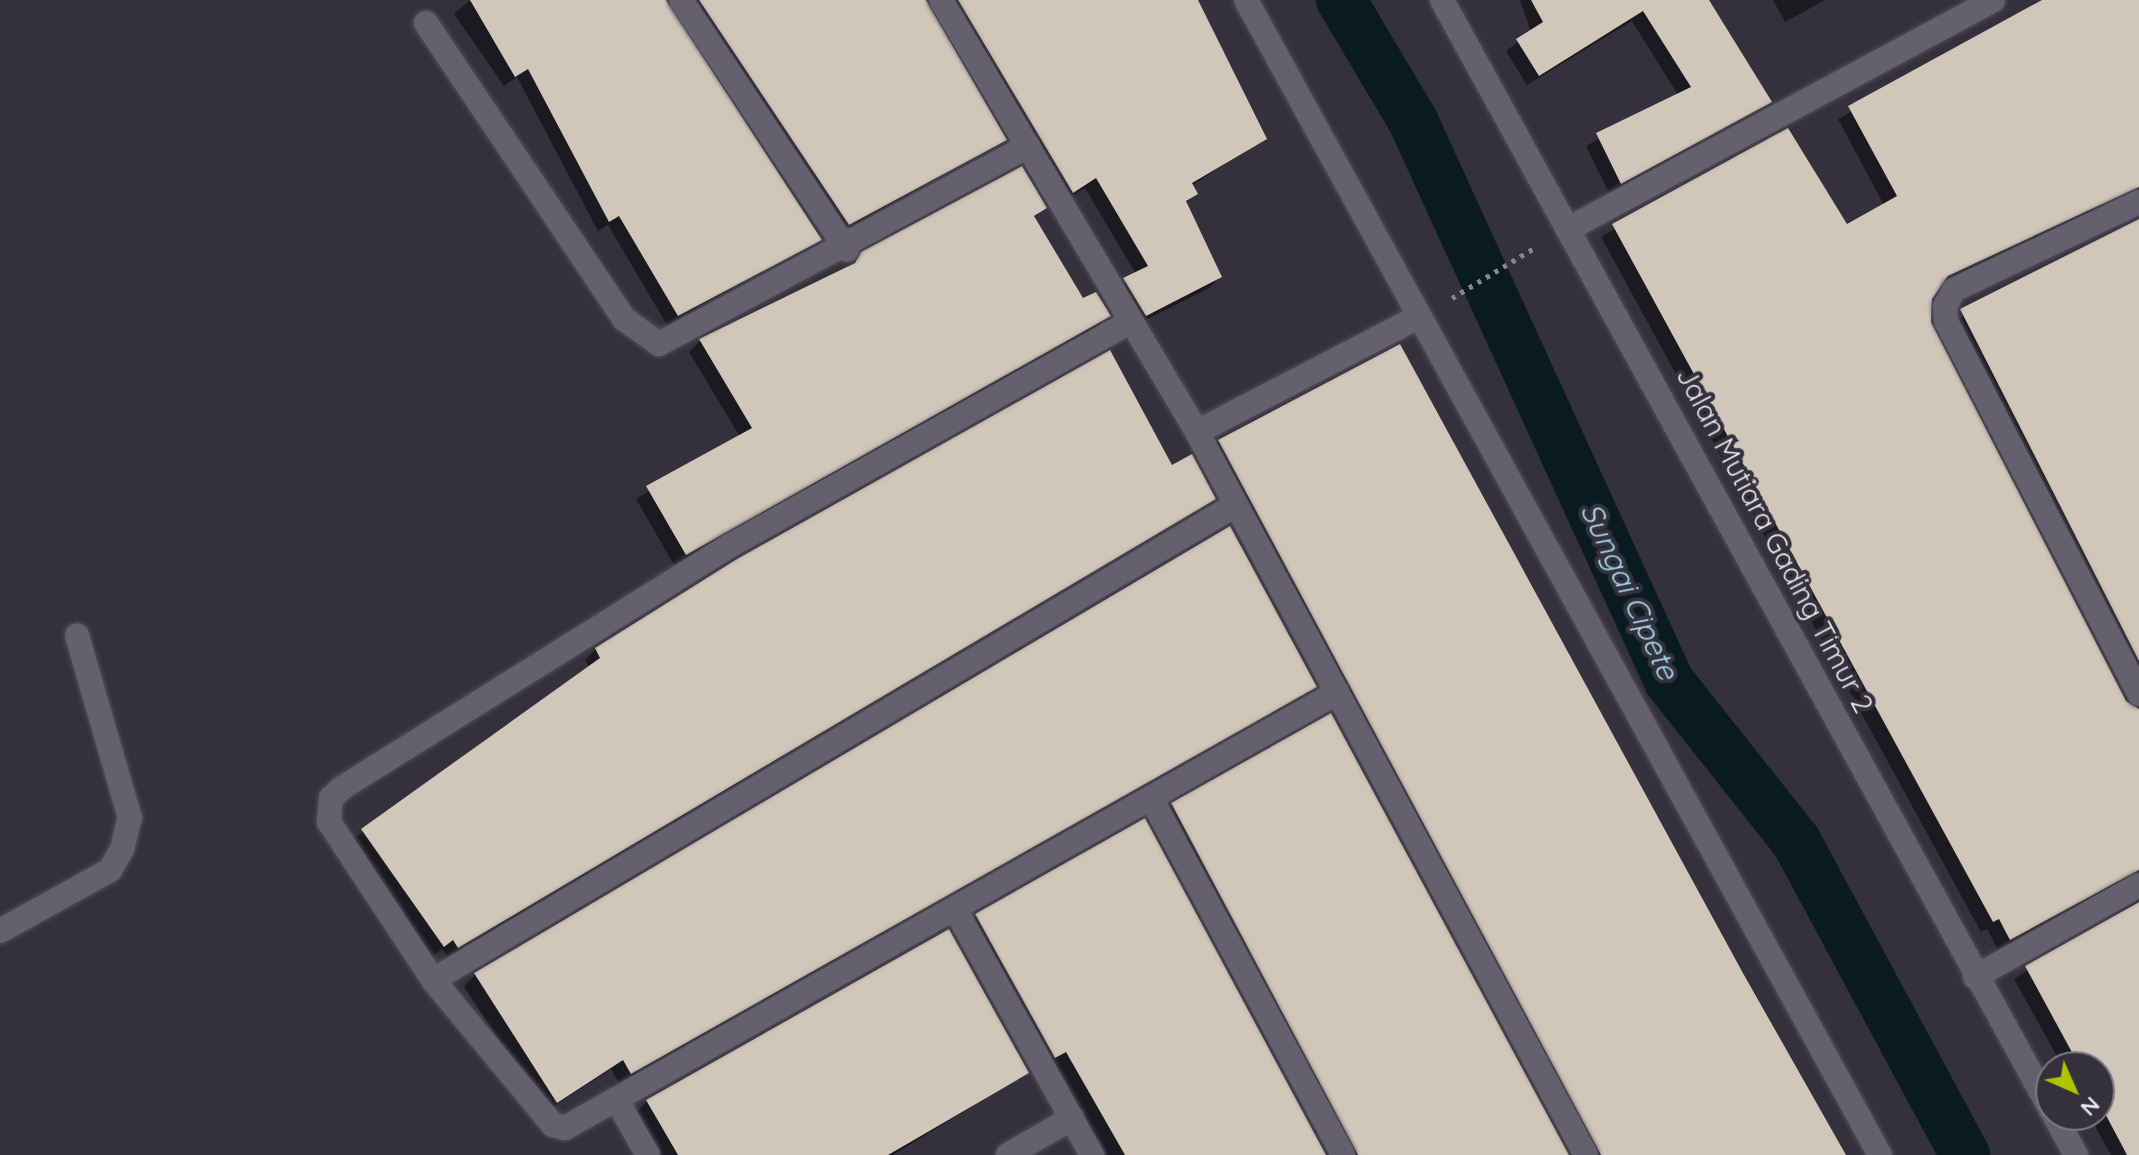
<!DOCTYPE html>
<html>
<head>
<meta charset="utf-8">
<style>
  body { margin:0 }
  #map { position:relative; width:2139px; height:1155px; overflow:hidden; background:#34313c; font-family:Quicksand,sans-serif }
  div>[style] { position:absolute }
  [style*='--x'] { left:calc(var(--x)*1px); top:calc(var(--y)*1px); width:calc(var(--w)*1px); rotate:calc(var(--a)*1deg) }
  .shadow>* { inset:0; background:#0007 }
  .canal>* { height:50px; margin:-25px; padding:0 25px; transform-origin:25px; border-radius:25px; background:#0a1a21 }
  .building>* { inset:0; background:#d1c6ba }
  .path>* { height:5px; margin-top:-2.5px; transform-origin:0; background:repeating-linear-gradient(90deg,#87858e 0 4px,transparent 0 10px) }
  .roads { filter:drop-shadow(0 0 2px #514e58) drop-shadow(0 0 2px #514e58) }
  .minor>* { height:24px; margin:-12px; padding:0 12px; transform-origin:12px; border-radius:12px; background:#64606d }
  .tertiary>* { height:24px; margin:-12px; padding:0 12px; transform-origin:12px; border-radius:12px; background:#64606d }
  span { translate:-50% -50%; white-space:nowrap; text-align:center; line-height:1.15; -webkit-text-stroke:8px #34313c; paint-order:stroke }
  .street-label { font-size:28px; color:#e9e7ee }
  .water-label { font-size:30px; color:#a4d6ef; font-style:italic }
  .north { position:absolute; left:2035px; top:1051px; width:80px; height:80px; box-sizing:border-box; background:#34313c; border:2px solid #7c7a83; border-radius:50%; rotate:135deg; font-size:22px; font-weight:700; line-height:32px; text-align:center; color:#e9e7ee }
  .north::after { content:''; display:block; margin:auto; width:28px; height:36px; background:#b0c502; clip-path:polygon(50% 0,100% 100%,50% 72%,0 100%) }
</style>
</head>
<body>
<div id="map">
  <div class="shadow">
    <div style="clip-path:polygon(470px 0,666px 0,819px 239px,667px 325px,608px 225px,598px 231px,517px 77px,504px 86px,454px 14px)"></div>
    <div style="clip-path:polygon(680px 0,913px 0,1004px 140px,838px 234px)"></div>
    <div style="clip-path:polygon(939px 0,1196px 0,1265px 138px,1191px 186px,1195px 193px,1185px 204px,1220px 277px,1209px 288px,1134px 326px,1113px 291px,1136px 274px,1085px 188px,1061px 202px)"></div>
    <div style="clip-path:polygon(1520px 0,1707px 0,1769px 102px,1609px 193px,1586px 146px,1678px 95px,1632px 21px,1527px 85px,1506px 51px,1531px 32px)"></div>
    <div style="clip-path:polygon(1773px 0,1825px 0,1785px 22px)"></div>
    <div style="clip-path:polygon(2047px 0,2139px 0,2139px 134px,2102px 208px,1939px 285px,1930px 299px,1929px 322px,2124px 703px,2139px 708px,2139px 889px,2119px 883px,1998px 950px,1987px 929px,1981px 932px,1601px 237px,1787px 130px,1846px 227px,1884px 205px,1838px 119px)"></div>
    <div style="clip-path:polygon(1045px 208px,1033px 219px,1082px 301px,1108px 315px,1097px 327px,674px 565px,636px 499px,740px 437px,689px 352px,700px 341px,850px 268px,863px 254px)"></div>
    <div style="clip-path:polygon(2139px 221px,2139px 694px,1950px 323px)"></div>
    <div style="clip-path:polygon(1219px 441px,1842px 1155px,1586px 1155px,1208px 453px)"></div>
    <div style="clip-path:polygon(1171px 468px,1214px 499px,447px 957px,442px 949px,432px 956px,351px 841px,590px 668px,585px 660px,596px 649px)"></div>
    <div style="clip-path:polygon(1315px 686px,619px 1083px,611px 1069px,545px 1112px,464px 986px,475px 975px)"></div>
    <div style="clip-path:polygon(1172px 805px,1567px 1155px,1343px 1155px,1161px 817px)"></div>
    <div style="clip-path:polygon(2139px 900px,2139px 1155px,2111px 1155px,2089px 1115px,2099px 1115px,2099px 1067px,2063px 1067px,2014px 979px)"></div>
    <div style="clip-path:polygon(976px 916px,1324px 1155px,1107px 1155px,965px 927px)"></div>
    <div style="clip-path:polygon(1027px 1073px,893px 1155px,660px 1155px,636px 1113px,647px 1101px)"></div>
  </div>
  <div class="canal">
    <div style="--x:1341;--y:0;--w:141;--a:59.2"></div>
    <div style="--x:1413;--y:121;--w:616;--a:65.43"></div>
    <div style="--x:1669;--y:681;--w:204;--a:51.6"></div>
    <div style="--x:1796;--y:841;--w:357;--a:61.7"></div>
  </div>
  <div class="building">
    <div style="clip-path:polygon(470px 0,666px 0,822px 240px,678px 316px,619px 216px,609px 222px,528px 69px,515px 77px)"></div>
    <div style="clip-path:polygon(699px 0,926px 0,1007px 140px,849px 225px)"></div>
    <div style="clip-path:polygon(958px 0,1198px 0,1267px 139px,1192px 183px,1198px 194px,1186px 201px,1222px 277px,1146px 316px,1123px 278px,1148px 266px,1096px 178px,1073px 193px)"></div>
    <div style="clip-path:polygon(1531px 0,1709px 0,1772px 102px,1621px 184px,1596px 133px,1691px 87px,1643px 11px,1539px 76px,1516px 39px,1543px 22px)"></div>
    <div style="clip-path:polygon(2042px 0,2139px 0,2139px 187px,1948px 276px,1932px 299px,1931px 322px,2126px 701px,2139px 709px,2139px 870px,2010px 940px,1999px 919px,1993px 922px,1612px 224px,1788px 128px,1847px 224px,1897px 196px,1848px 106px)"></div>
    <div style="clip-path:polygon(1022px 166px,1047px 208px,1034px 216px,1083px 298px,1096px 292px,1111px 316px,686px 555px,646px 486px,752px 428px,699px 339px,855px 263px,861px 252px)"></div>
    <div style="clip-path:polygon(2139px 219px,2139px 661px,1960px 309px)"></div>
    <div style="clip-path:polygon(1400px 344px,1744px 975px,1846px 1155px,1601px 1155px,1218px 440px)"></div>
    <div style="clip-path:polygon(1110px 350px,1172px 465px,1192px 454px,1216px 499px,458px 948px,453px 940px,444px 947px,361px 829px,600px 658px,595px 648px,737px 559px)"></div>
    <div style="clip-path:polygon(1230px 526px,1317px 687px,631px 1074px,623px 1060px,557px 1103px,474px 973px)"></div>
    <div style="clip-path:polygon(1331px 713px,1569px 1155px,1358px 1155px,1171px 803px)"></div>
    <div style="clip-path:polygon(1145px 818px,1326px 1155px,1125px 1155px,1066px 1052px,1055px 1058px,975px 914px)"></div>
    <div style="clip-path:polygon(2139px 902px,2139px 1155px,2127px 1155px,2099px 1102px,2099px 1067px,2080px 1067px,2025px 966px)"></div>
    <div style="clip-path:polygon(949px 929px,1029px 1073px,888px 1155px,678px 1155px,646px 1100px)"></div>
  </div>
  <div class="path">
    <div style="--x:1452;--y:298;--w:98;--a:-31.3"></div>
  </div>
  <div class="roads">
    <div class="minor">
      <div style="--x:681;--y:0;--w:300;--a:56.4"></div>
      <div style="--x:941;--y:0;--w:502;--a:59.35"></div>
      <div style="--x:1197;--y:432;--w:821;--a:61.72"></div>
      <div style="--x:1246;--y:0;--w:1318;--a:61.24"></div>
      <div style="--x:426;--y:23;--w:356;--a:56.2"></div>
      <div style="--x:624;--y:319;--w:43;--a:35.5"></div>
      <div style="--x:659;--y:344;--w:419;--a:-28.2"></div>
      <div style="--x:2139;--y:202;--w:205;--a:154.6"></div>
      <div style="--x:1954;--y:290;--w:18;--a:119"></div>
      <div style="--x:1945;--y:306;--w:15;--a:86"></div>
      <div style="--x:1946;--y:321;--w:420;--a:62.6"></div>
      <div style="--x:1572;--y:227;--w:478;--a:-28.3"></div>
      <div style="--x:1130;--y:322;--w:459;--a:150.8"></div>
      <div style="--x:729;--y:546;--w:456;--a:148"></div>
      <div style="--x:342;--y:788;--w:15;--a:138"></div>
      <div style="--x:331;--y:798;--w:24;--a:95"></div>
      <div style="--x:329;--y:822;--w:189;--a:56.6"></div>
      <div style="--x:433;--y:980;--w:188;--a:50.4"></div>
      <div style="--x:553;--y:1125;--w:12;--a:14"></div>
      <div style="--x:565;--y:1128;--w:887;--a:-29.42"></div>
      <div style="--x:1197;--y:432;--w:249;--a:-27.5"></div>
      <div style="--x:1151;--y:798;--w:405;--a:61.7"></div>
      <div style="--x:955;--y:909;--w:282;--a:60.9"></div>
      <div style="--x:0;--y:931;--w:126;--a:-29"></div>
      <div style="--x:110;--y:870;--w:24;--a:-60"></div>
      <div style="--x:122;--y:849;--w:32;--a:-76"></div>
      <div style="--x:130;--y:818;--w:190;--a:-106.2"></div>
      <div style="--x:1975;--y:977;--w:188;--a:-29.3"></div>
      <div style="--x:433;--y:980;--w:931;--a:-30.62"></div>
      <div style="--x:616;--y:1099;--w:64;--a:60.3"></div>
      <div style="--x:1008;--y:1155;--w:74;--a:-30"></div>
    </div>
    <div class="tertiary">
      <div style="--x:1442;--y:0;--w:1266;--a:61.25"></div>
      <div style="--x:2054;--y:1115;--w:46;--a:61.2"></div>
    </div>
  </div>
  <div class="street-label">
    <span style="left:1775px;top:540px;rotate:62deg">Jalan Mutiara Gading Timur 2</span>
  </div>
  <div class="water-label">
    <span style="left:1630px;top:591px;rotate:65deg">Sungai Cipete</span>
  </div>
  <div class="north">N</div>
</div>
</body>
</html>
